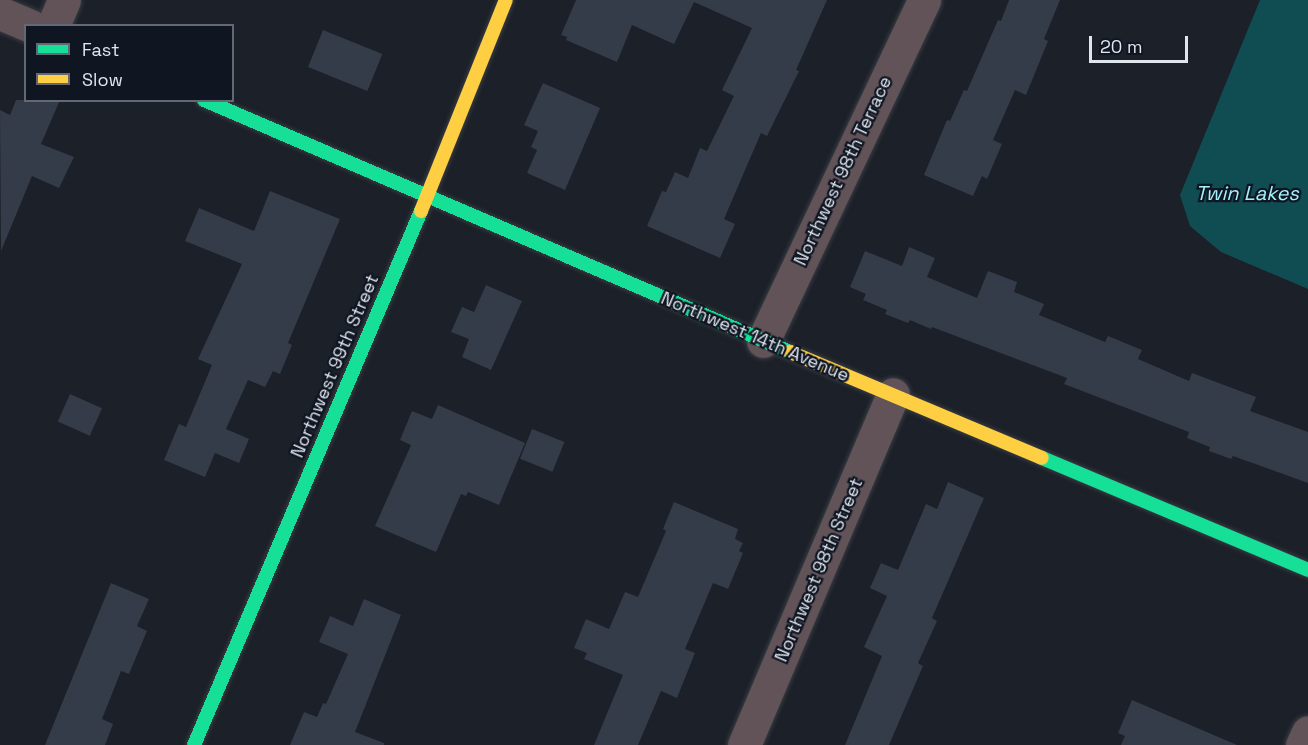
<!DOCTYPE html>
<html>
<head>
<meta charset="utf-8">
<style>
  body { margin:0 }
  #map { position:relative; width:1308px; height:745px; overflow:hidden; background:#1c2028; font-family:"Space Grotesk",sans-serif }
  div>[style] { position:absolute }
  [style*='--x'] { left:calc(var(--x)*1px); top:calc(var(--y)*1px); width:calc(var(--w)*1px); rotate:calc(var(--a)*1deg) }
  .water>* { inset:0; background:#104d53 }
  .building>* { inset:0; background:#343b49; transform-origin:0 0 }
  .roads { filter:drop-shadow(0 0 2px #383c43) drop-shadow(0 0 2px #383c43) }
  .street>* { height:33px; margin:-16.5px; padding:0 16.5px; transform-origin:16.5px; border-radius:16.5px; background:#615358 }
  .fast>* { height:14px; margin:-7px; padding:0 7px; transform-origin:7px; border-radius:7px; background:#16e098 }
  .slow>* { height:14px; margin:-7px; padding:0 7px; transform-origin:7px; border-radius:7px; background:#ffcf43 }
  span { translate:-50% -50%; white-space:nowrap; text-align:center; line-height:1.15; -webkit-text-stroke:4.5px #0f1622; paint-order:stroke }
  .street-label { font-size:18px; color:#e0e5ee }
  .water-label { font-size:20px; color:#a0f2fc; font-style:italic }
  .legend { position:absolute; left:24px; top:24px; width:210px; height:78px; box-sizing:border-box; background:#0f1622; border:2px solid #636974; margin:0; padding:8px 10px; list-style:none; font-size:18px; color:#e0e5ee }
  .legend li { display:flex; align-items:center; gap:12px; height:30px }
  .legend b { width:30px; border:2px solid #636974 }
  .scale { position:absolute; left:1089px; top:36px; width:99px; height:27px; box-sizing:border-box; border:3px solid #e0e5ee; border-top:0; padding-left:8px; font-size:18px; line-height:21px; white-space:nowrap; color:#e0e5ee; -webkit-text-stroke:4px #0f1622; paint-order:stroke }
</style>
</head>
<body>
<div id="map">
  <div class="water">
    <div style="clip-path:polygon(1260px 0,1308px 0,1308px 289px,1221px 252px,1190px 226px,1180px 195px)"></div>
  </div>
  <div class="building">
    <div style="clip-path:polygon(576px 0,827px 0,796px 70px,799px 71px,767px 136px,761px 133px,724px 219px,735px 224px,720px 258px,647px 226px,662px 191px,666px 192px,675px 172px,688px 178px,700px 148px,707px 151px,734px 96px,722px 90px,752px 28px,694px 2px,674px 44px,632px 25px,617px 62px,566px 40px,567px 37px,561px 35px)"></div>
    <div style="clip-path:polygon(1009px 0,1060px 0,1044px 39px,1048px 41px,1026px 95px,1015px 90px,993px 140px,1002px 144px,987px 179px,982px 176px,973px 196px,924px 175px,947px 120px,950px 121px,964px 90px,967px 91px,998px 20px,1001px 21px)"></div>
    <div style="left:323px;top:30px;width:64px;height:40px;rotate:22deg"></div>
    <div style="clip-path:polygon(543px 83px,600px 108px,565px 190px,527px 173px,537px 150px,531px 147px,538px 131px,524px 125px)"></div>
    <div style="clip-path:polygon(16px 100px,60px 100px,41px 144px,74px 157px,59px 188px,32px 176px,1px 251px,0 110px,10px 115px)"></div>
    <div style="clip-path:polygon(270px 191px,340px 219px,288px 343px,292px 345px,280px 374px,273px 371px,265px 387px,248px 380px,226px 429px,249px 439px,239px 463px,215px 453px,205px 477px,164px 460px,179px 424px,186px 427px,212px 365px,198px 359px,242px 264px,185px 241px,199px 208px,254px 231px)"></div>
    <div style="clip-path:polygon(909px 247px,935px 258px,927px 277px,977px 298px,988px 271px,1017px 282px,1014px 292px,1044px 304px,1039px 315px,1105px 342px,1108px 336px,1142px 350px,1138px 359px,1189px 381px,1192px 373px,1256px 397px,1250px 411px,1308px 432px,1308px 483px,1233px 456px,1231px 459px,1209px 451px,1210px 447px,1187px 438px,1189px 432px,1064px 384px,1067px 378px,932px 327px,931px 329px,910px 320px,908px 323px,885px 314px,887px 310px,863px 300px,866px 294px,850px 287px,865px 251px,902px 266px)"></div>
    <div style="clip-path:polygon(486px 285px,522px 301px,491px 370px,462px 357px,469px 339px,451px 332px,462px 307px,474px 312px)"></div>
    <div style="left:70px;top:394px;width:35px;height:30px;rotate:24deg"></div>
    <div style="clip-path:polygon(438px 405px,525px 443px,499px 505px,468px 492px,466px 496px,461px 494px,436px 552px,375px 526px,411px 445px,400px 440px,412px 411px,432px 419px)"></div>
    <div style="left:532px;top:429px;width:35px;height:32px;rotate:22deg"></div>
    <div style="clip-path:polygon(948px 482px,984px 498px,932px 618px,937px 621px,918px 663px,923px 666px,889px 745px,845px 745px,882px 656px,864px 647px,887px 596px,870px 588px,881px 563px,898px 570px,926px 504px,937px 509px)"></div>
    <div style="clip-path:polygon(674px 502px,738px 529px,735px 539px,743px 543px,739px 551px,743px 553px,728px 589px,713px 583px,685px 649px,695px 653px,677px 698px,661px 691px,638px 745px,594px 745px,623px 675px,584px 659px,587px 653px,574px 648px,586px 619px,609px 629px,625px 592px,638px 597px,666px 531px,663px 529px)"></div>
    <div style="clip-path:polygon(111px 583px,149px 599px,137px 626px,147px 631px,129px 674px,121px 671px,102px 719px,113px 724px,105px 745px,45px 745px)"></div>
    <div style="clip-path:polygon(364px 599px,401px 615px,355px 732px,384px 743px,384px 745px,290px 745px,304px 712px,317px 717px,323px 703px,326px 704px,348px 654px,319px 642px,330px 616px,353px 626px)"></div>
    <div style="clip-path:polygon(1132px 700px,1237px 745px,1121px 745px,1125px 736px,1118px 733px)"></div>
  </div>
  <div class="roads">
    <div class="street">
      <div style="--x:0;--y:13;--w:33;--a:23"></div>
      <div style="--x:53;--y:26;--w:28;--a:-67"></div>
      <div style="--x:763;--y:341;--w:377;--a:-64.7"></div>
      <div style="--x:744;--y:745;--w:381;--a:-67"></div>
      <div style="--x:1302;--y:745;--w:14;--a:-65"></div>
    </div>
    <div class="fast">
      <div style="--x:204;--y:100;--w:638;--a:23.27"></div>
      <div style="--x:1042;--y:458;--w:289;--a:22.8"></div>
      <div style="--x:194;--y:745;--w:580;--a:-66.97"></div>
    </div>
    <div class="slow">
      <div style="--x:421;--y:211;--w:227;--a:-68.1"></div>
      <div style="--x:790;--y:352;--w:273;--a:22.8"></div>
    </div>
  </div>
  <div class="street-label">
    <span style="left:843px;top:171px;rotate:-65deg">Northwest 98th Terrace</span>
    <span style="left:755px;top:337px;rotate:23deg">Northwest 14th Avenue</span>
    <span style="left:335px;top:366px;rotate:-67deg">Northwest 99th Street</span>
    <span style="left:819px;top:570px;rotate:-67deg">Northwest 98th Street</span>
  </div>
  <div class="water-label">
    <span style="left:1247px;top:193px">Twin Lakes</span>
  </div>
  <ul class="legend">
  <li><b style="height:8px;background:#16e098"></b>Fast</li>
  <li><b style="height:8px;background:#ffcf43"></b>Slow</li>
  </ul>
  <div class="scale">20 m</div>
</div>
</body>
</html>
